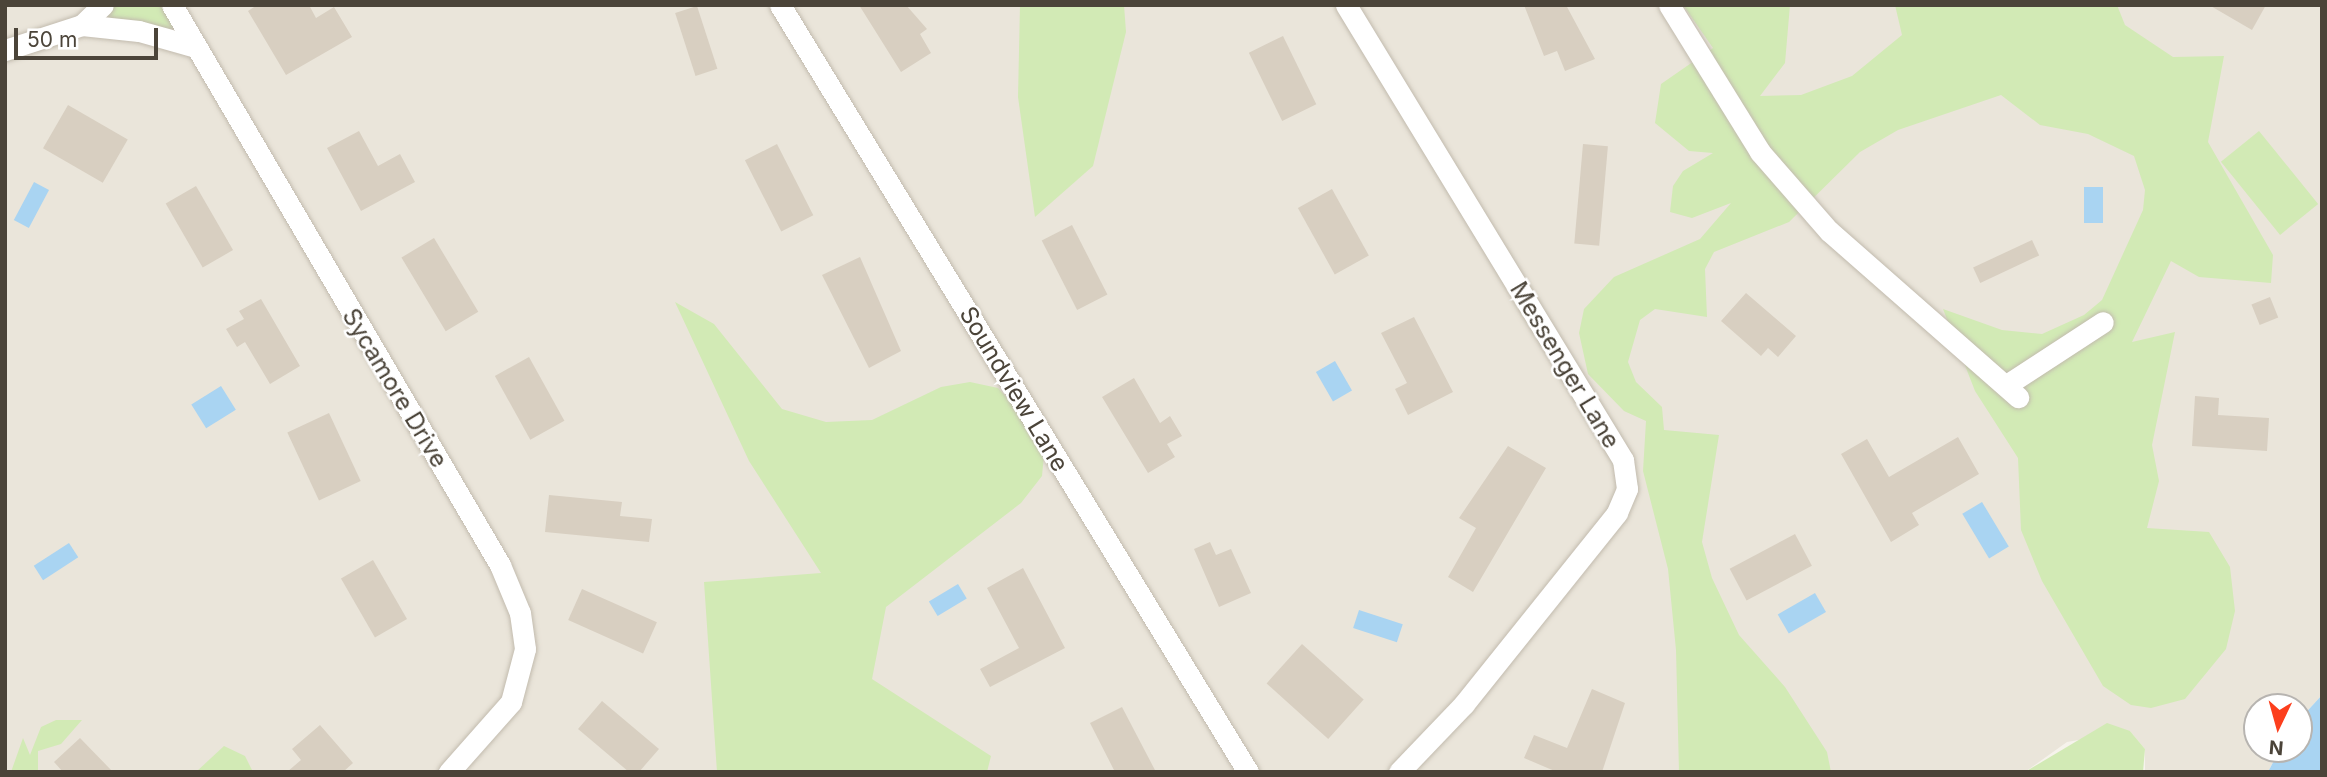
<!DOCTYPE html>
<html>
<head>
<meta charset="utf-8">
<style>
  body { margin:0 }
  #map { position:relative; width:2327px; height:777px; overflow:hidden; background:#f6f3ec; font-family:Inter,sans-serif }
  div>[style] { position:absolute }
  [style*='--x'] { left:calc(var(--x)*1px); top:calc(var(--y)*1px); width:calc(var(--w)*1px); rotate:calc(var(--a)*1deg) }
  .residential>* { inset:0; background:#eae5da }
  .green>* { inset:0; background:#d2eab5; transform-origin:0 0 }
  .water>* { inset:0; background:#a9d4f2; transform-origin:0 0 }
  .building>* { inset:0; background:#d8cfc1; transform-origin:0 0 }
  .roads { filter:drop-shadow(0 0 2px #c2bbae) drop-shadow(0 0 2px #c2bbae) }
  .minor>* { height:21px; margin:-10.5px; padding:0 10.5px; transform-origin:10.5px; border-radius:10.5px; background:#fff }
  span { translate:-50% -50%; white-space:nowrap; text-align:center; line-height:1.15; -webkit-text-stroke:5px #fff; paint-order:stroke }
  .street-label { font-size:24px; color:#4b4439 }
  .frame { position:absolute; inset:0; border:7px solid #4b4439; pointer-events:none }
  .north { position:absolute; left:2243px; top:693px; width:70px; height:70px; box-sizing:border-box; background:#fff; border:2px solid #b7b4b0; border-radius:50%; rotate:185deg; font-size:19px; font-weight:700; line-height:28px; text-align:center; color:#4b4439 }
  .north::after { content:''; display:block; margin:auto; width:24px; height:32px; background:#fc3f1d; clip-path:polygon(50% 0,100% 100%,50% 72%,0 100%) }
  .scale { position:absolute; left:14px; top:28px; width:144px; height:32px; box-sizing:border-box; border:4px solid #4b4439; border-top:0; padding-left:9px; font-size:21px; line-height:24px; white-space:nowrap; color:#4b4439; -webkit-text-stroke:5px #fff; paint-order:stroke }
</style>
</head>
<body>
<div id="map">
  <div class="residential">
    <div style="clip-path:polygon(5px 5px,2322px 5px,2322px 695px,2299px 720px,2299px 707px,2257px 707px,2257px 749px,2280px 749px,2268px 772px,2145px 770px,2145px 749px,2130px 731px,2067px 742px,2025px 772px,5px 772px)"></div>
  </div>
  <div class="green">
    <div style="clip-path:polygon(109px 5px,163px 5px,177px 33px,99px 18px)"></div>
    <div style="clip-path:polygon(1020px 5px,1124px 5px,1126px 32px,1093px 166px,1035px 217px,1018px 97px)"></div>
    <div style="clip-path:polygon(1683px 5px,1790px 5px,1785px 63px,1760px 96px,1801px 95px,1852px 76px,1902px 35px,1895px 5px,2117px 5px,2125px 25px,2173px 57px,2224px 56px,2208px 142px,2273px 255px,2271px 283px,2199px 277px,2171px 261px,2132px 342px,2175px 332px,2152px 445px,2159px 481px,2147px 528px,2209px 532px,2230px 567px,2235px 611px,2226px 649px,2185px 699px,2151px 708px,2131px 705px,2103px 686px,2042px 581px,2021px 530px,2018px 458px,1975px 391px,1943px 309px,2002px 330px,2042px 334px,2084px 315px,2102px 300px,2143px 210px,2145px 190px,2134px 156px,2088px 134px,2040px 125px,2001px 95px,1898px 130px,1860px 152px,1789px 222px,1714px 252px,1705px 269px,1707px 317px,1655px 309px,1640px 320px,1628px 362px,1636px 382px,1662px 407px,1664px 430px,1719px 435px,1702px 542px,1712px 578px,1739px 635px,1785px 687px,1827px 752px,1831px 772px,1679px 772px,1676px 650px,1668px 569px,1643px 471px,1646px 421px,1624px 411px,1588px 374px,1579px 333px,1584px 309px,1614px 277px,1700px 239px,1731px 203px,1692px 218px,1670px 212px,1673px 186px,1683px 171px,1713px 153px,1689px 151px,1655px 123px,1661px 84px,1713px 48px)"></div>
    <div style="left:2259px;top:131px;width:94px;height:49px;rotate:51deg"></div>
    <div style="clip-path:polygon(675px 302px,714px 324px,782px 409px,826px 422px,872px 420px,941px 387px,970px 382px,998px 388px,1021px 413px,1044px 455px,1042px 476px,1021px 503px,886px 607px,872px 679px,991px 756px,987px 772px,717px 772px,704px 582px,821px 573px,749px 461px)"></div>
    <div style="clip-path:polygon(56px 720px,82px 720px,61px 744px,38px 751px,38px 772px,11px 772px,23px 738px,30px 755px,41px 727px)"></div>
    <div style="clip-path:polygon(2107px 723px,2130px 731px,2145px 749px,2143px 772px,2025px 772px)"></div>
    <div style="clip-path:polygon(224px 746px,245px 756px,253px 772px,196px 772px)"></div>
  </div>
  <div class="water">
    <div style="left:34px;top:182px;width:17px;height:43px;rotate:28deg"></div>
    <div style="left:2084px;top:187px;width:19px;height:36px"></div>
    <div style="left:1335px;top:361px;width:34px;height:22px;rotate:60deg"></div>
    <div style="left:221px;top:386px;width:28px;height:35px;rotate:58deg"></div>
    <div style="left:1982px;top:502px;width:52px;height:23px;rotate:59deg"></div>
    <div style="left:69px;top:543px;width:17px;height:42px;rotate:57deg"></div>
    <div style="left:958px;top:584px;width:17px;height:34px;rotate:59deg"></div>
    <div style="left:1815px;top:593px;width:22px;height:43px;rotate:60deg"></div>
    <div style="left:1359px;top:610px;width:46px;height:19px;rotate:18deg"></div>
    <div style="clip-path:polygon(2322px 695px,2322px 772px,2268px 772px,2280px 749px,2299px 749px,2299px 720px)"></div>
  </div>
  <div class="building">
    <div style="clip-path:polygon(257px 5px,309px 5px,316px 18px,334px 7px,352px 37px,286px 75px,248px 11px)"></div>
    <div style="clip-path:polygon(859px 5px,906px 5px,927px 29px,920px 34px,931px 53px,901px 72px)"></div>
    <div style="clip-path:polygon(1524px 5px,1566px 5px,1595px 59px,1565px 71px,1557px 51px,1544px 56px)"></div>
    <div style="clip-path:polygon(2209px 5px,2266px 5px,2252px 30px)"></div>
    <div style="left:697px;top:6px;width:66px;height:23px;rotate:72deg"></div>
    <div style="left:1283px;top:36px;width:76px;height:38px;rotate:64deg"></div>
    <div style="left:68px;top:105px;width:69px;height:50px;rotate:30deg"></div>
    <div style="clip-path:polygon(359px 131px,378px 166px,400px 154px,415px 182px,361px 211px,327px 148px)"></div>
    <div style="left:777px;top:144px;width:80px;height:36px;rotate:63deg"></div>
    <div style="left:1583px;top:144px;width:25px;height:100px;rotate:5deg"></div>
    <div style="left:196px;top:186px;width:74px;height:35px;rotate:60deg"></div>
    <div style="left:1332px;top:189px;width:76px;height:39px;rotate:61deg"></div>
    <div style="left:1072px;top:225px;width:78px;height:34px;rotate:63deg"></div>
    <div style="left:434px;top:238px;width:86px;height:38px;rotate:59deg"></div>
    <div style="left:2032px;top:240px;width:17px;height:65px;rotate:65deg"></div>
    <div style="clip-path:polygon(860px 257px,901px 351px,869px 368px,822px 275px)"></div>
    <div style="clip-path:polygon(1746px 293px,1796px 336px,1778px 357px,1768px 348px,1761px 356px,1721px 321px)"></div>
    <div style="left:2270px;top:297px;width:22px;height:20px;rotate:68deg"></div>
    <div style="clip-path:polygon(261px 299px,300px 366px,270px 384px,245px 342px,237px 347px,226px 329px,244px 319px,239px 311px)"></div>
    <div style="clip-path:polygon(1414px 317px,1453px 392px,1408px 415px,1395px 389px,1407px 383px,1381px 333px)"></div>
    <div style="left:529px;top:357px;width:73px;height:39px;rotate:61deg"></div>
    <div style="clip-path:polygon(1134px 378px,1160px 423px,1170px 416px,1182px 436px,1167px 444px,1175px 457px,1148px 473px,1102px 397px)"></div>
    <div style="clip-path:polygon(2195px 396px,2219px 398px,2218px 415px,2269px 418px,2267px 451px,2192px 446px)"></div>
    <div style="left:329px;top:413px;width:75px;height:46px;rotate:65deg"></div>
    <div style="clip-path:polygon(1958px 437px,1979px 474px,1912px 513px,1919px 525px,1891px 542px,1841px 454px,1867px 439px,1889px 477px)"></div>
    <div style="clip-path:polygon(1508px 446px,1546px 468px,1473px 592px,1448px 577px,1476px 528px,1459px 518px)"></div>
    <div style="clip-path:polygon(549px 495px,622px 502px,620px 516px,652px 519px,649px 542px,545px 532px)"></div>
    <div style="left:1795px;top:534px;width:36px;height:74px;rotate:62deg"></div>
    <div style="clip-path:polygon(1210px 542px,1216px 555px,1231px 549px,1251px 593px,1219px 607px,1194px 549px)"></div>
    <div style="left:373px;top:560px;width:68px;height:37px;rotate:60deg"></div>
    <div style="clip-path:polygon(1023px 568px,1065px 648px,990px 687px,980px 669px,1019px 648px,987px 588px)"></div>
    <div style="left:582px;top:589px;width:82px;height:34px;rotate:24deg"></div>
    <div style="left:1302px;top:644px;width:83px;height:53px;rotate:42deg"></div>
    <div style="clip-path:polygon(1592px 689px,1625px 703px,1602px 772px,1557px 772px,1524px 758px,1534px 735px,1567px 748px)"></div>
    <div style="clip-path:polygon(602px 701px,659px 749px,639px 772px,629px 772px,578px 729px)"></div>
    <div style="clip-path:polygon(1122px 707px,1156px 772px,1115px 772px,1090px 723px)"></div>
    <div style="clip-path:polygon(320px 725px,353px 763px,343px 772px,287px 772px,301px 760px,292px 749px)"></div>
    <div style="clip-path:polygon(80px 738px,113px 772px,63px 772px,54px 762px)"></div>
  </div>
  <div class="roads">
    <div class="minor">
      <div style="--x:172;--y:5;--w:649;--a:59.64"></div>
      <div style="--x:500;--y:565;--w:52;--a:67.4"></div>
      <div style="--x:520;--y:613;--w:36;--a:82"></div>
      <div style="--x:525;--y:649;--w:55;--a:104.8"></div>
      <div style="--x:511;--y:702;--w:94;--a:131.5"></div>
      <div style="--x:780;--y:5;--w:899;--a:58.61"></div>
      <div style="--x:1346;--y:5;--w:533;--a:58.67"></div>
      <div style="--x:1623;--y:460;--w:29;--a:82"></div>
      <div style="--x:1627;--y:489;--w:26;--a:113"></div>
      <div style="--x:1617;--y:513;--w:245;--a:128.7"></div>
      <div style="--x:1464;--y:704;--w:94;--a:133.7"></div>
      <div style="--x:1669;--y:5;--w:173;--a:58.2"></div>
      <div style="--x:1760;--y:152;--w:105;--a:48.9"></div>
      <div style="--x:1829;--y:231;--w:252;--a:41.3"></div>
      <div style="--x:82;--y:25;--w:29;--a:-44"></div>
      <div style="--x:5;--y:50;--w:81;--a:-18"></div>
      <div style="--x:82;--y:25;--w:57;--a:6"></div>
      <div style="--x:139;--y:31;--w:55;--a:15.8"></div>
      <div style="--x:2008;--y:384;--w:113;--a:-33.1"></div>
    </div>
  </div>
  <div class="street-label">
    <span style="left:1565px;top:365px;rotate:59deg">Messenger Lane</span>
    <span style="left:395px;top:388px;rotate:59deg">Sycamore Drive</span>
    <span style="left:1014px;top:389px;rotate:59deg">Soundview Lane</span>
  </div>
  <div class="frame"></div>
  <div class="north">N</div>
  <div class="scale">50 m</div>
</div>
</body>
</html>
